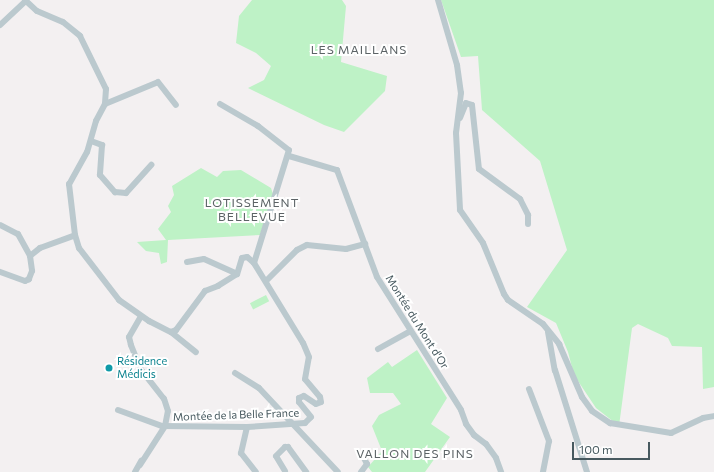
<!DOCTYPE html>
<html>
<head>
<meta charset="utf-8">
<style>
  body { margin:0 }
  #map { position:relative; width:714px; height:472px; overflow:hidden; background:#f3f0f1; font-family:Commissioner,sans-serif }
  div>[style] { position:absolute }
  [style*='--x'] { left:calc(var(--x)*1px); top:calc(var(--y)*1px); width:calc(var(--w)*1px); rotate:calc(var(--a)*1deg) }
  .green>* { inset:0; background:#bef2c6; transform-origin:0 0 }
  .minor>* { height:6px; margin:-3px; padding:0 3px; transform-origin:3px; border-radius:3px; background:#bbc9ce }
  .dots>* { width:11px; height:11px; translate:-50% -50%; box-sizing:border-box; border:2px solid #fff; border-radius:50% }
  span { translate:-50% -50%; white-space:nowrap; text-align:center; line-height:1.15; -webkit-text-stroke:4px #fff; paint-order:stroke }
  .street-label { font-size:11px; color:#47595f }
  .culture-label { font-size:11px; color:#0d838f }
  .left { translate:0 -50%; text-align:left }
  .neighbourhood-label { font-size:12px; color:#5c6366; letter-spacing:1px }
  .scale { position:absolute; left:572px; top:442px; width:78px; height:18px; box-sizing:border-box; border:2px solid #47595f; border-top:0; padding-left:5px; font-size:12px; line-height:14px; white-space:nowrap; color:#47595f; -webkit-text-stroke:3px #fff; paint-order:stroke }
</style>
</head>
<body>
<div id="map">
  <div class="green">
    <div style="clip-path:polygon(252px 0,342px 0,346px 6px,341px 62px,387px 76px,385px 91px,344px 132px,324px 125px,248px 88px,264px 80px,271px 66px,256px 53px,236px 43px,239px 16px)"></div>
    <div style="clip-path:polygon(441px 0,714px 0,714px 387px,703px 389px,702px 347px,672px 346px,668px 338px,638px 324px,632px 328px,619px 426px,596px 408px,574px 375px,568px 352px,556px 323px,527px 307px,567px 250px,540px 161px,482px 110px,478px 56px,461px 57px)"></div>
    <div style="clip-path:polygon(201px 168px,217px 177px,223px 171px,241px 170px,271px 188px,273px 194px,260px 235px,168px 240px,167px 262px,161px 264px,159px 253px,146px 251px,137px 242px,166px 240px,158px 229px,171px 212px,168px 206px,174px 195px,172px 186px)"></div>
    <div style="left:266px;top:295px;width:7px;height:18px;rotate:63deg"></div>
    <div style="clip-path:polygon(417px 350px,447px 398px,431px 424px,450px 437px,425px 472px,372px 472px,368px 467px,382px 451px,372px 426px,379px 415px,401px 404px,393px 393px,370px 393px,367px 378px,388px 362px,392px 367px)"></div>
  </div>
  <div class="minor">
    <div style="--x:25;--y:0;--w:16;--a:43"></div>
    <div style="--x:37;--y:11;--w:28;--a:23"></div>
    <div style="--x:63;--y:22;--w:22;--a:39"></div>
    <div style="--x:80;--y:36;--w:59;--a:63.9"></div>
    <div style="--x:106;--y:89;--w:15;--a:94"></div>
    <div style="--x:105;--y:104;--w:19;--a:118"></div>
    <div style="--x:96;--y:121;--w:32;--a:106"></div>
    <div style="--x:87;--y:152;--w:37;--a:119"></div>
    <div style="--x:69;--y:184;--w:51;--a:83.3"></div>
    <div style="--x:75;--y:235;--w:14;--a:73"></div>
    <div style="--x:79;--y:248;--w:66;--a:52.4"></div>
    <div style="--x:119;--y:300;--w:37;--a:35"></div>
    <div style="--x:149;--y:321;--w:25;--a:27"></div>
    <div style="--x:171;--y:332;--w:32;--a:39"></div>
    <div style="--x:438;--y:0;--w:68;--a:73.7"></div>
    <div style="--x:457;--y:65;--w:28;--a:82"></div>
    <div style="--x:461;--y:93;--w:40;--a:97.1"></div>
    <div style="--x:456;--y:133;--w:77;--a:87"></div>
    <div style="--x:460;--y:210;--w:40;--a:55.1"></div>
    <div style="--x:483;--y:243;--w:55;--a:67.6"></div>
    <div style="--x:504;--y:294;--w:7;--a:56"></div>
    <div style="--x:508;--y:300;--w:42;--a:34.4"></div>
    <div style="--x:543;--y:324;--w:26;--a:51"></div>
    <div style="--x:559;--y:344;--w:58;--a:66.5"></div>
    <div style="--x:582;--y:397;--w:17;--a:54"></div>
    <div style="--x:592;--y:411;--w:22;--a:34"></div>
    <div style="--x:610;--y:423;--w:62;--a:9.3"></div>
    <div style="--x:671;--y:433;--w:35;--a:-25"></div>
    <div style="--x:703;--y:418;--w:11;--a:-10"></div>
    <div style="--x:0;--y:25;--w:35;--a:-43"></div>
    <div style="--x:105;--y:104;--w:57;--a:-22.5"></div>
    <div style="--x:158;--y:82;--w:29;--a:52"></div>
    <div style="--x:220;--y:104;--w:44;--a:30.1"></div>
    <div style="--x:258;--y:126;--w:39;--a:38"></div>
    <div style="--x:289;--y:150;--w:118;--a:107.2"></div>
    <div style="--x:460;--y:118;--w:16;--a:-68"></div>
    <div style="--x:466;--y:103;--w:6;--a:18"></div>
    <div style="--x:472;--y:105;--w:64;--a:83.8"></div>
    <div style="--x:479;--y:169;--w:51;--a:36.2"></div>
    <div style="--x:520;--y:199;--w:18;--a:63"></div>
    <div style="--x:528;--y:215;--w:9;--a:90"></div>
    <div style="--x:91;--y:141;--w:12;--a:20"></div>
    <div style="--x:102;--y:145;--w:30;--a:94"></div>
    <div style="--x:100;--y:175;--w:23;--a:49"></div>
    <div style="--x:115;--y:192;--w:11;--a:5"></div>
    <div style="--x:126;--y:193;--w:38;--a:-48"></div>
    <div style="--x:289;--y:156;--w:50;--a:16.3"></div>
    <div style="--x:337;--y:170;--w:114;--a:69.5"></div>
    <div style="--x:377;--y:277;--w:157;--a:57.7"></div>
    <div style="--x:461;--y:410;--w:15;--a:70"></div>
    <div style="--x:466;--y:424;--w:14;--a:54"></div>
    <div style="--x:474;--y:435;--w:15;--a:37"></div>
    <div style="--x:486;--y:444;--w:17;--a:54"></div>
    <div style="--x:496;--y:458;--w:15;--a:70"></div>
    <div style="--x:0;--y:225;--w:20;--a:27"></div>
    <div style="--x:18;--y:234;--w:25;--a:61"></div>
    <div style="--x:30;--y:256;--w:15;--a:82"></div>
    <div style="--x:32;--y:271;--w:9;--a:111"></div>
    <div style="--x:29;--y:279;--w:4;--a:153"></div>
    <div style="--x:25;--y:281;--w:27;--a:-160"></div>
    <div style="--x:30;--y:256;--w:13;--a:-39"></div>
    <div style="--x:40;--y:248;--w:37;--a:-20"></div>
    <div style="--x:187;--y:262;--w:17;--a:-10"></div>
    <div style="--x:204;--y:259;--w:36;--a:24"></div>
    <div style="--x:266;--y:281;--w:44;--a:-45"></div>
    <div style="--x:297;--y:250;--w:11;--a:-27"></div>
    <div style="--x:307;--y:245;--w:39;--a:6"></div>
    <div style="--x:346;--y:249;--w:20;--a:-15"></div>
    <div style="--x:548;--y:332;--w:39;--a:80"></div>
    <div style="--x:555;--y:370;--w:107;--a:72.6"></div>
    <div style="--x:378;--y:349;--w:37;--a:-29"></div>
    <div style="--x:235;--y:373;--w:28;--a:32"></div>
    <div style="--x:259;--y:388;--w:115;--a:46.8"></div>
    <div style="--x:529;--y:389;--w:56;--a:69"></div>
    <div style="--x:549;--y:441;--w:32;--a:101"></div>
    <div style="--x:118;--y:410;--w:47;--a:20"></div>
    <div style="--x:162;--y:426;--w:85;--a:0.7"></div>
    <div style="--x:247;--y:427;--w:58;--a:-3.9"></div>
    <div style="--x:305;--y:423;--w:8;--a:-45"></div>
    <div style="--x:311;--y:417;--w:19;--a:-129"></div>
    <div style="--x:299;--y:402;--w:4;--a:-90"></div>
    <div style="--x:299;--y:398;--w:5;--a:-22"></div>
    <div style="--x:304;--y:396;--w:14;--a:34"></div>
    <div style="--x:316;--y:404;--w:5;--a:-22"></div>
    <div style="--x:321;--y:402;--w:5;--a:-101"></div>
    <div style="--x:320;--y:397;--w:23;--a:-130"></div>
    <div style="--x:305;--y:379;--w:22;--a:-80"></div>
    <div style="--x:309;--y:357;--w:15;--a:-113"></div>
    <div style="--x:303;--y:343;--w:94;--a:-121.5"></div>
    <div style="--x:254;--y:263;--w:9;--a:-139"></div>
    <div style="--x:247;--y:257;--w:5;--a:169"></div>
    <div style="--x:242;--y:258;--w:17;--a:107"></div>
    <div style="--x:237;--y:274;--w:22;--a:148"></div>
    <div style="--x:218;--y:286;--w:14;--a:159"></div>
    <div style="--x:205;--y:291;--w:49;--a:126.6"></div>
    <div style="--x:176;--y:330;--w:5;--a:158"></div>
    <div style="--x:247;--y:427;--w:27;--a:103"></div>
    <div style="--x:241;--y:453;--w:24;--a:52"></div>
    <div style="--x:140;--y:465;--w:46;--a:-57.3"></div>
    <div style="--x:165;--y:426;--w:15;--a:-79"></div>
    <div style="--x:168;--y:411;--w:13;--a:-108"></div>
    <div style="--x:164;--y:399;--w:37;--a:-128"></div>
    <div style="--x:141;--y:370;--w:27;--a:-112"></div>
    <div style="--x:131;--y:345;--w:8;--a:-104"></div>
    <div style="--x:129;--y:337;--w:24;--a:-60"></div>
    <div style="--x:285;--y:471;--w:17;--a:-121"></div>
    <div style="--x:276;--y:456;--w:13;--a:-45"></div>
    <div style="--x:285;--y:447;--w:3;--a:0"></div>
    <div style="--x:288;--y:447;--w:31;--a:54"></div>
    <div style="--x:135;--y:472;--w:13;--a:-61"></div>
    <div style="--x:361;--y:472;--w:10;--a:-53"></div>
    <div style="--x:367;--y:464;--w:7;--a:-117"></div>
  </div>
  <div class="dots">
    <div style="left:109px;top:368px;background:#0f9aa8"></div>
  </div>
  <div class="street-label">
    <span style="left:417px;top:322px;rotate:58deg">Montée du Mont d'Or</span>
    <span style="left:236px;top:415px;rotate:-2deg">Montée de la Belle France</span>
  </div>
  <div class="culture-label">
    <span class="left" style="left:117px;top:368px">Résidence<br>Médicis</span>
  </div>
  <div class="neighbourhood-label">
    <span style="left:359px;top:50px">LES MAILLANS</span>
    <span style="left:252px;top:210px">LOTISSEMENT<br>BELLEVUE</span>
    <span style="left:415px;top:454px">VALLON DES PINS</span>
  </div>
  <div class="scale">100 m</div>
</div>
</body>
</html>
